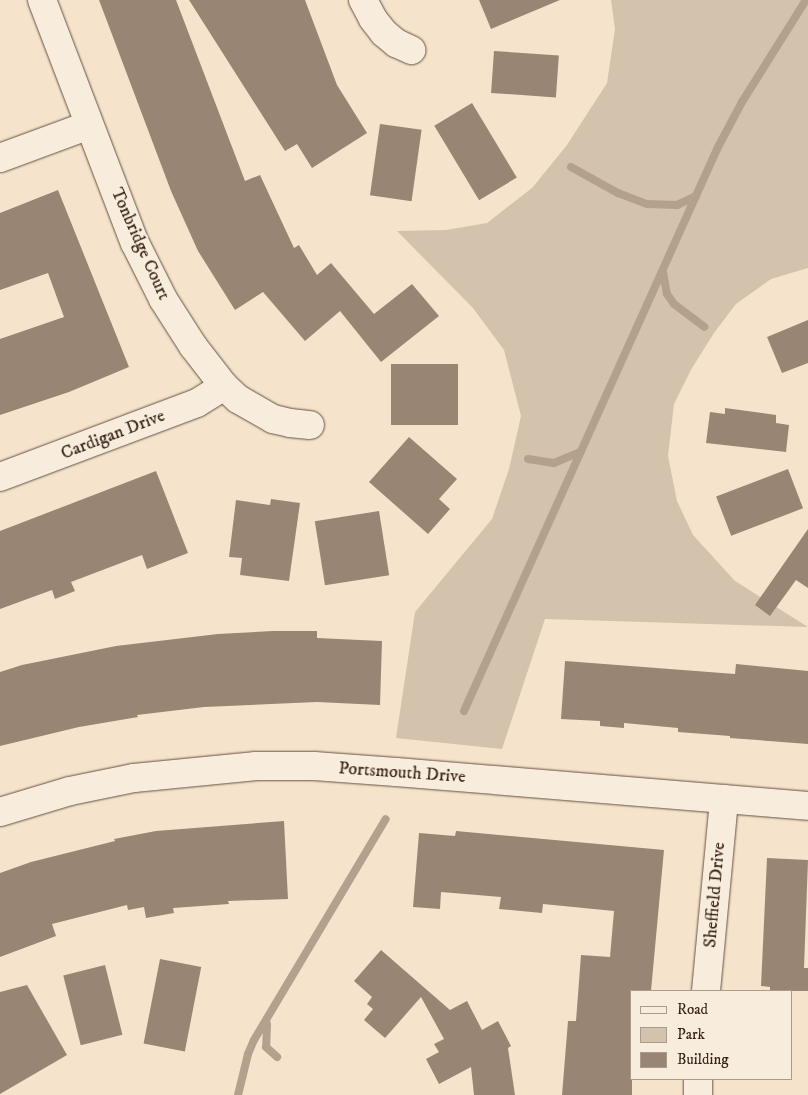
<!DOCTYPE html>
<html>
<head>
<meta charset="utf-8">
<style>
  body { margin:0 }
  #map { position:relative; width:808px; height:1095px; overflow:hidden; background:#f5e4cb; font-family:"IM FELL DW Pica",serif }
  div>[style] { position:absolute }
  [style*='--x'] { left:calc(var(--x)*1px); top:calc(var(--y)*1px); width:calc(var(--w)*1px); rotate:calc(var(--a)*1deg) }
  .green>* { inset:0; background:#d4c3ac }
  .stream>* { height:8px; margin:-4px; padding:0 4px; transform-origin:4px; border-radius:4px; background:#b4a18d }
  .building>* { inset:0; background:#998574; transform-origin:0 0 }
  .roads { filter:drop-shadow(0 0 1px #655042) drop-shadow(0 0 1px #655042) }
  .minor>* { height:28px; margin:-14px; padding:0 14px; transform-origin:14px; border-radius:14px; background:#f8eddd }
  span { translate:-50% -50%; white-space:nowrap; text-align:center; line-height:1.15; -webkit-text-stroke:4px #f8eddd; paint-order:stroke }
  .street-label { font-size:18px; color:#351f15 }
  .legend { position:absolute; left:630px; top:990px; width:162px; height:90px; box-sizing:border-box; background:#f8eddd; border:1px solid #aa9b8d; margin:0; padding:6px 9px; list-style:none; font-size:15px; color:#351f15 }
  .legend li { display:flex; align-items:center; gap:10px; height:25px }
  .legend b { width:25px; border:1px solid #aa9b8d }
</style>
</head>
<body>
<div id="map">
  <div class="green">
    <div style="clip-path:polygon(611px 0,808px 0,808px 268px,771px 279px,736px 304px,714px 333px,692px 368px,674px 404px,668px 456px,677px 501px,693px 535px,735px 581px,808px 627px,545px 619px,502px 749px,396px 738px,415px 612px,492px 519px,509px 469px,521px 416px,504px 350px,473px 308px,397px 231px,446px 230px,487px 223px,532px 188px,567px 145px,607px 83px,615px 29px)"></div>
  </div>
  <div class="stream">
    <div style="--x:571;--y:167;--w:54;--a:29"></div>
    <div style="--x:618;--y:193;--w:31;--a:21"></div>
    <div style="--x:647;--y:204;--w:30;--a:2"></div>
    <div style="--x:677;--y:205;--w:21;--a:-25"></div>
    <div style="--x:663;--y:272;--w:22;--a:80"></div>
    <div style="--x:667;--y:294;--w:12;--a:55"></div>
    <div style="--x:674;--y:304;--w:38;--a:37"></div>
    <div style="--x:528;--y:459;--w:26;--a:9"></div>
    <div style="--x:554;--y:463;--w:28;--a:-23"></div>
    <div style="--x:464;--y:711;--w:616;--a:-65.76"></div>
    <div style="--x:717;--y:149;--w:53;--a:-62"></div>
    <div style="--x:742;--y:102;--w:120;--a:-57.9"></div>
    <div style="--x:267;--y:1024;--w:23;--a:92"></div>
    <div style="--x:266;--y:1047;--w:15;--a:42"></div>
    <div style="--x:238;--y:1095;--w:42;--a:-76.3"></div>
    <div style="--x:248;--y:1054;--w:15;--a:-67"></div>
    <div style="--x:254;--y:1040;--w:257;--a:-59.2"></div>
  </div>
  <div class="building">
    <div style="clip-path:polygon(99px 0,176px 0,245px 181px,260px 175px,294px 248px,299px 245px,317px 275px,331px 263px,374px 314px,412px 284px,439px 316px,381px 362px,340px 311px,305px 341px,263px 292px,235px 310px,198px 251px,171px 191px)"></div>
    <div style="clip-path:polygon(189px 0,305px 0,337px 85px,367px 133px,312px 168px,297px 144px,285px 151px)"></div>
    <div style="clip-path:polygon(479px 0,560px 0,491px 29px)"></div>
    <div style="left:494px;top:51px;width:65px;height:42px;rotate:4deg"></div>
    <div style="left:472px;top:103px;width:87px;height:44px;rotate:59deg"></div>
    <div style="left:380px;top:124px;width:42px;height:72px;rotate:8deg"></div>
    <div style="clip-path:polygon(58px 190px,129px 367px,69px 392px,0 415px,0 339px,64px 317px,48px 273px,0 290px,0 213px)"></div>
    <div style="clip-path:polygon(808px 320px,808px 363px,782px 373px,767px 337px)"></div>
    <div style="left:458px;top:364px;width:61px;height:67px;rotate:90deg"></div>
    <div style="clip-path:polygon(725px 408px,776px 415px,776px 423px,789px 425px,786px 452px,706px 443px,710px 412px,725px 414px)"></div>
    <div style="clip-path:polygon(409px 437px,457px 479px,439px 499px,450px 509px,428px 534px,369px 482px)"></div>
    <div style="left:788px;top:469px;width:42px;height:77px;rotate:69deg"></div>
    <div style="clip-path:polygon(156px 471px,188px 553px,147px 569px,142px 555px,71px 582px,75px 591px,55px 599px,52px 590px,0 609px,0 531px)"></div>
    <div style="clip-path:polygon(271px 499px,300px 503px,289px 581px,240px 575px,242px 558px,229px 557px,236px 500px,270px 505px)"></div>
    <div style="left:379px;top:511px;width:65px;height:65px;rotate:81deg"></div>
    <div style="clip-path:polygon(808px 529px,808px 588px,796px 580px,770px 616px,755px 605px)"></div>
    <div style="clip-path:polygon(273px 631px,317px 631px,317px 638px,382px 641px,380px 705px,317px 702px,204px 707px,137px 715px,138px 717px,79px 727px,0 746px,0 672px,22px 665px,116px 646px,218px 634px)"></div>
    <div style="clip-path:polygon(565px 661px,735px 674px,736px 664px,808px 671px,808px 744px,730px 738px,730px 736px,678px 732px,678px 728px,624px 723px,624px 728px,600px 726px,600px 721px,561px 719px)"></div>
    <div style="clip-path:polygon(284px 821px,288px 899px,228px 901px,229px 904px,173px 908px,174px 913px,146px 918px,144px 907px,128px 910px,127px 905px,52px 924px,56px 936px,0 957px,0 873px,31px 862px,115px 841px,114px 839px,156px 831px)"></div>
    <div style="clip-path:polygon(456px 831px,664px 850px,651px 991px,632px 991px,632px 1095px,562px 1095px,568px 1021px,576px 1021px,581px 955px,610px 957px,614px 911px,543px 904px,542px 913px,499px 909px,501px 897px,441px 892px,440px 909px,413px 907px,419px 833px,455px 836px)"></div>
    <div style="clip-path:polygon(767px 858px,808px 860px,804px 968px,808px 968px,808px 991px,770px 991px,770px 987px,761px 986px)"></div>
    <div style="clip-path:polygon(381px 950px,450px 1010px,467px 1001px,482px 1030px,498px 1021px,511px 1046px,508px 1048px,515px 1095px,474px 1095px,471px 1067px,439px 1084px,426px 1059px,439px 1052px,434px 1044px,444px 1039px,421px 997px,385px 1038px,364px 1020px,373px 1009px,367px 1004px,372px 997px,354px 981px)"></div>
    <div style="left:160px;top:959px;width:42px;height:86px;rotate:11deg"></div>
    <div style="left:105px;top:965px;width:72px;height:43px;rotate:76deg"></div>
    <div style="clip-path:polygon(27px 985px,67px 1055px,0 1094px,0 992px)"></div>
  </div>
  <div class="roads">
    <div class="minor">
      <div style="--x:42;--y:0;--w:260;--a:69.1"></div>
      <div style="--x:135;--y:243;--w:63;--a:63.4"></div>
      <div style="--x:163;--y:299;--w:56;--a:57.4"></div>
      <div style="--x:193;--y:346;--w:51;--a:52.2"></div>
      <div style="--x:224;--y:386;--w:19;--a:43"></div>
      <div style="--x:238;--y:399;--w:40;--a:29.7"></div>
      <div style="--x:273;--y:419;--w:17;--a:13"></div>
      <div style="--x:290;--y:423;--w:20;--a:6"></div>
      <div style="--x:363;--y:0;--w:21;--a:62"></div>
      <div style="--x:373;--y:19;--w:18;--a:52"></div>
      <div style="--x:384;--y:33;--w:16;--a:40"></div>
      <div style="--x:396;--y:43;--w:17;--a:25"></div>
      <div style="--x:0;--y:158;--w:95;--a:-20.3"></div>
      <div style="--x:0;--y:477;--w:210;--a:-20.6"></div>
      <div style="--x:197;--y:403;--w:32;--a:-32"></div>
      <div style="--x:0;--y:812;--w:73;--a:-16.7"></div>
      <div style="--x:70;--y:791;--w:65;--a:-11.5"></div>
      <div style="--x:134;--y:778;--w:123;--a:-5.6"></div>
      <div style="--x:256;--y:766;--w:58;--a:0"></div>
      <div style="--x:314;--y:766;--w:82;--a:4.2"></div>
      <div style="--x:396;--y:772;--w:413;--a:4.7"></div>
      <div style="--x:706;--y:991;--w:193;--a:-84.6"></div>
      <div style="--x:698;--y:1095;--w:16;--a:-90"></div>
    </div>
  </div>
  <div class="street-label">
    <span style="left:140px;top:244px;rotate:66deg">Tonbridge Court</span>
    <span style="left:113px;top:435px;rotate:-21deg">Cardigan Drive</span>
    <span style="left:402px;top:773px;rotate:4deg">Portsmouth Drive</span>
    <span style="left:715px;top:895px;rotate:-85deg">Sheffield Drive</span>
  </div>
  <ul class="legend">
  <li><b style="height:6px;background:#f8eddd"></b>Road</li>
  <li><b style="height:14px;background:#d4c3ac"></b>Park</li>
  <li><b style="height:14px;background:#998574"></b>Building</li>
  </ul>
</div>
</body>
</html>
